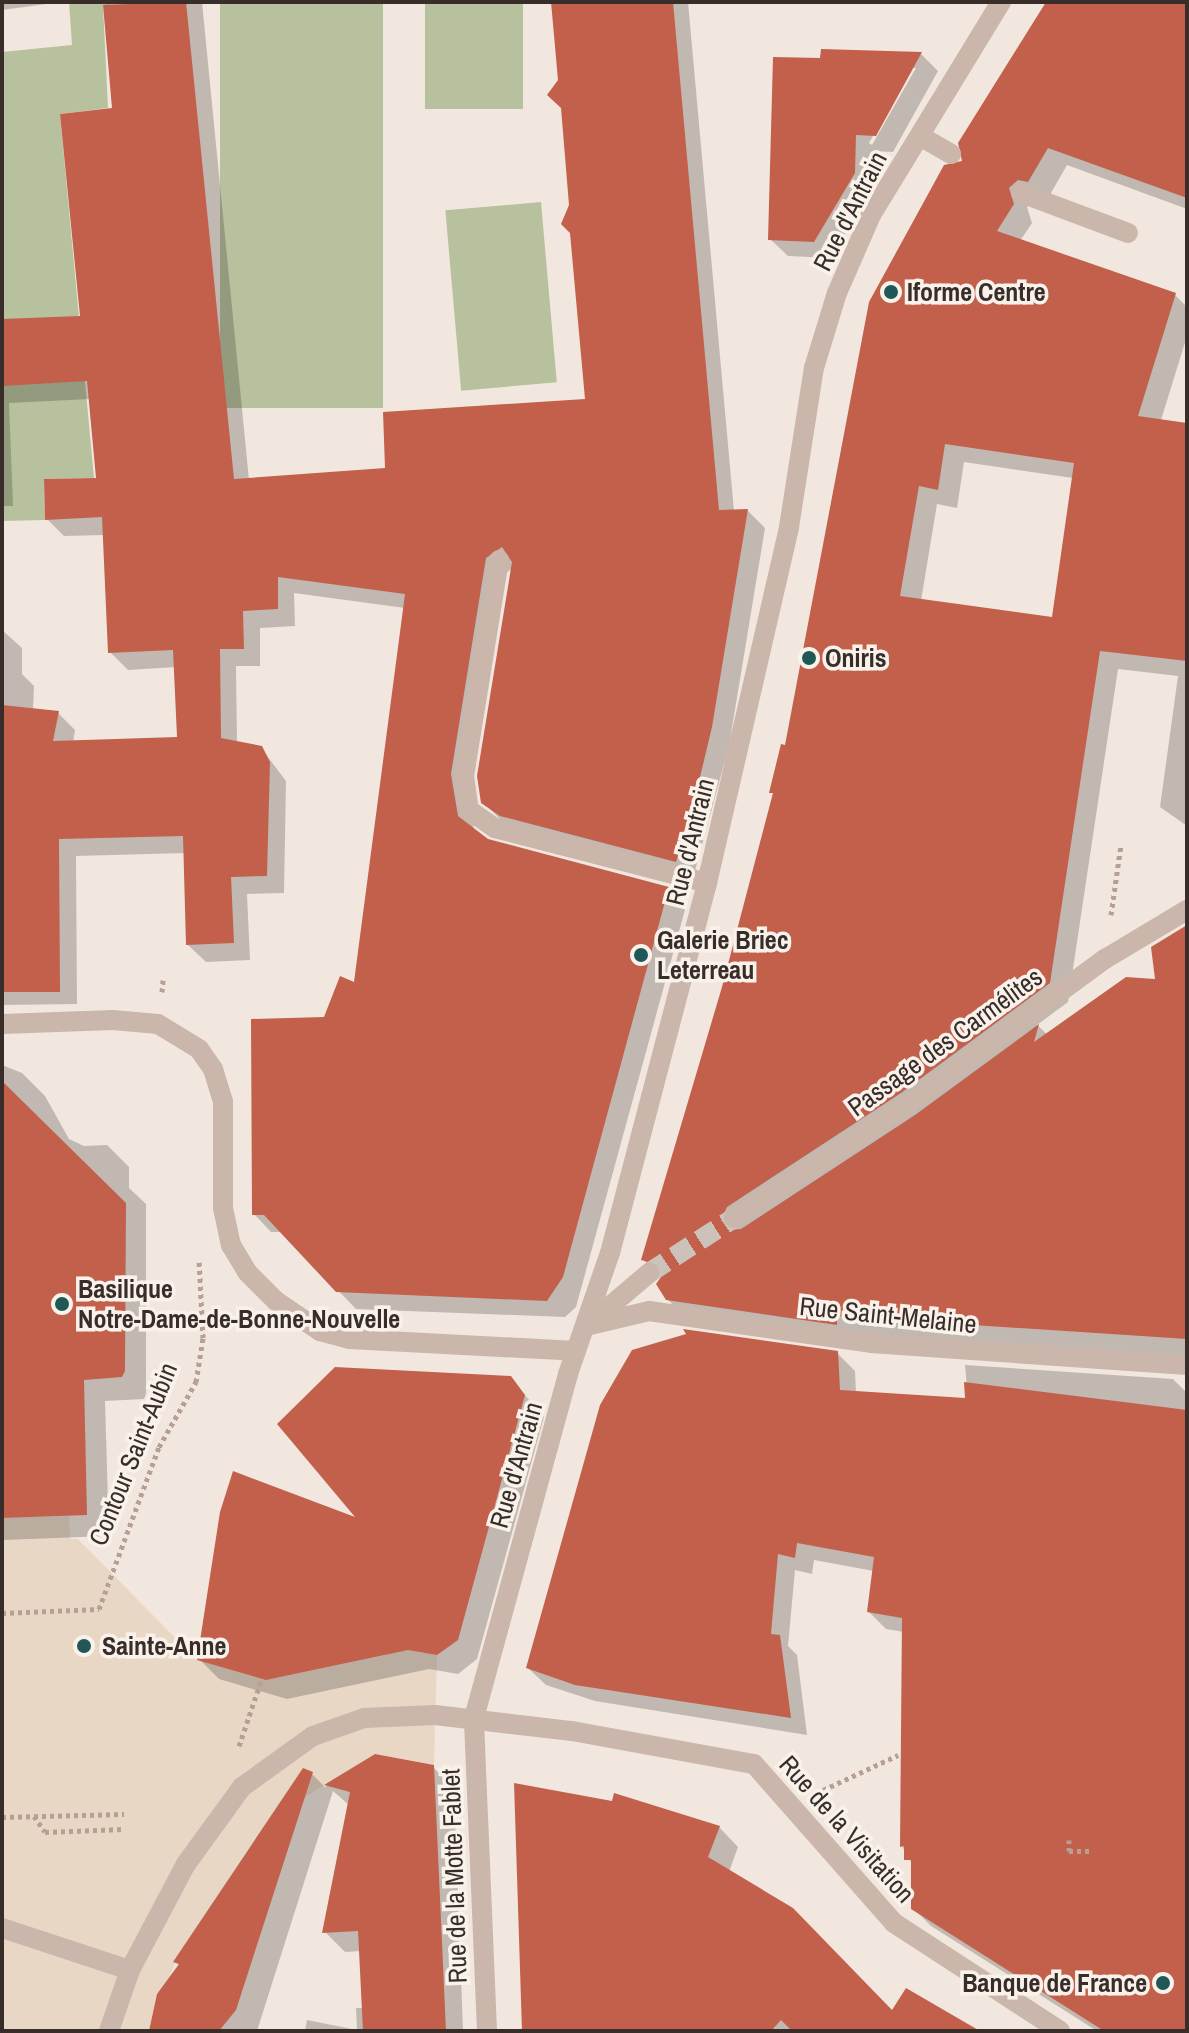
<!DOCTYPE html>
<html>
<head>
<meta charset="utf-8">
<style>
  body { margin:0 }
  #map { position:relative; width:1189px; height:2033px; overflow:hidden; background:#f2e7de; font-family:"Archivo Narrow",sans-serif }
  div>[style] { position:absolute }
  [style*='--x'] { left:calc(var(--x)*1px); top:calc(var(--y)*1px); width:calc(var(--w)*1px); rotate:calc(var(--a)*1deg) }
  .green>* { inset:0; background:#b8c19e; transform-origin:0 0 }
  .plaza>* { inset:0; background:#e9d7c6 }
  .shadow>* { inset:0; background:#0003 }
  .building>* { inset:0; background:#c2604c }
  .street-tunnel>* { height:20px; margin-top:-10px; transform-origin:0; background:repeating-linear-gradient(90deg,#cdc2ba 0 20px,transparent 0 30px) }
  .path>* { height:5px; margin-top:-2.5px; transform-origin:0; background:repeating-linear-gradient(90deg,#b6a094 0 4px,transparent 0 8px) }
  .lane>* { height:20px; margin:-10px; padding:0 10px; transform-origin:10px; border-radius:10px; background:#cab6aa }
  .street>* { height:20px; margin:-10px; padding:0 10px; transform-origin:10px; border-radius:10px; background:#cab6aa }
  .dots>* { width:22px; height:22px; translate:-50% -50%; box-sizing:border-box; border:4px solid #f9f2eb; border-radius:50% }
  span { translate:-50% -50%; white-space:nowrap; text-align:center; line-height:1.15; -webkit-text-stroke:7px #f9f2eb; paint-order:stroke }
  .street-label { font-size:26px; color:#382d29 }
  .poi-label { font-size:26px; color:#382d29; font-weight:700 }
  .left { translate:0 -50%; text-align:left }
  .right { translate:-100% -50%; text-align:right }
  .frame { position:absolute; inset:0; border:4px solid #382d29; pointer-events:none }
</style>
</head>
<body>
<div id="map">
  <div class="green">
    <div style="clip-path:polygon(69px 2px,129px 2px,103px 5px,108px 108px,60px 114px,94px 478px,44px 479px,45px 520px,2px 521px,2px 52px,72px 45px)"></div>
    <div style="left:220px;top:2px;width:163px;height:406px"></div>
    <div style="left:425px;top:2px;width:98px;height:107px"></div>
    <div style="left:541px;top:202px;width:181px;height:96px;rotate:85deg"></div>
  </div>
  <div class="plaza">
    <div style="clip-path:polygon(69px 1516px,70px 1539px,78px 1539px,197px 1660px,272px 1679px,386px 1655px,388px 1646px,437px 1655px,434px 1765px,375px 1754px,269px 1819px,175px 1963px,149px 2031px,2px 2031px,2px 1518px)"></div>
  </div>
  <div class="shadow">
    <div style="clip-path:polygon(2px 2px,61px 2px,2px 10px)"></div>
    <div style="clip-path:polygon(105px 2px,202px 2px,249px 480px,387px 470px,587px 400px,553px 2px,688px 2px,734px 511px,748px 511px,765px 528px,729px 746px,693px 878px,501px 820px,483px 802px,513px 568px,503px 575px,468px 793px,474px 830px,491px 842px,668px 888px,686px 906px,576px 1307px,565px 1317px,356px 1309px,282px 1232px,271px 1232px,254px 1214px,326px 1019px,355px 985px,405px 608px,294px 593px,295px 626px,260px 628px,260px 666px,236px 666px,237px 743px,261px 748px,286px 781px,284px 893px,247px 894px,250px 960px,206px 962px,188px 945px,186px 853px,76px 856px,77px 1004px,2px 1005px,2px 630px,22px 648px,22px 674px,34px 686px,33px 710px,58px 713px,75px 730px,73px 743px,179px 739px,176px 667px,128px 670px,110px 652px,105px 535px,64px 536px,47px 519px,98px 480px,90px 399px,9px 403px,13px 506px,2px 506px,2px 321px,82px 318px,114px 110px)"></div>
    <div style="clip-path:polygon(evenodd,1048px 2px,1187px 2px,1187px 209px,1067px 165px,1047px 200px,1038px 198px,1027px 207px,1032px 223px,1020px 241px,1175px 295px,1187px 307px,1187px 336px,1161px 420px,1187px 425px,1187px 826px,1160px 807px,1178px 676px,1118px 669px,1068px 1002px,1037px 1025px,1048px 1035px,1157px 981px,1187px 927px,1187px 1369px,687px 1318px,667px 1299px,662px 1279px,643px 1259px,724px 987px,775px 795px,771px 792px,964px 163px,1048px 2px,964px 462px,1073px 478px,1054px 619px,921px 601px,937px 504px,957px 508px,964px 462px)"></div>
    <div style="clip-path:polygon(evenodd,822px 51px,921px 54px,938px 71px,893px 152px,873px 151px,871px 191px,831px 258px,788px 256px,770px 239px,822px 51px,911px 68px,916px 68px,872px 145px,869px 143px,911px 68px)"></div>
    <div style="clip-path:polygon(2px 1065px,22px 1073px,45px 1096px,69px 1139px,84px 1146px,107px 1145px,129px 1167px,129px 1188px,146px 1204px,146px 1394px,144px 1399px,105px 1401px,109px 1536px,2px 1540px)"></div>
    <div style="clip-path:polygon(837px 1353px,855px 1371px,856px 1393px,968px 1400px,965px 1365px,1173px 1379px,1187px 1393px,1187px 2031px,1097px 2031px,931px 1926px,913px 1908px,913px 1866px,902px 1846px,904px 1632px,886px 1629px,869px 1612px,874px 1571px,814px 1560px,812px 1574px,795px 1570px,788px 1646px,797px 1655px,807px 1735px,595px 1701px,546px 1685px,528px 1668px)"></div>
    <div style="clip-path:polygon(510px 1378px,544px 1417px,477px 1659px,458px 1674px,429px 1669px,287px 1699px,219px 1679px,199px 1659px,362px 1521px)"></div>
    <div style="clip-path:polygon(375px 1756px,433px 1767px,454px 1788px,463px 2031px,305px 2031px,307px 2020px,357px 2030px,356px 2008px,364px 2008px,361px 1951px,345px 1952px,325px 1932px,350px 1806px,333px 1791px,257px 2031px,152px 2031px,180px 1966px,175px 1962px,312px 1774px,325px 1787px)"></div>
    <div style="clip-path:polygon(719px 1827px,738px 1847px,729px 1872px,892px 2013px,953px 2031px,524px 2031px)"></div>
  </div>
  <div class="building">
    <div style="clip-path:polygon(186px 2px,234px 479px,385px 468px,383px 412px,585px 399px,570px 233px,561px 224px,569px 205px,561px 108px,547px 95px,558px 80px,551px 2px,673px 2px,719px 510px,748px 509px,712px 727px,689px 823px,676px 862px,500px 816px,481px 803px,477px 776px,512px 562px,502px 547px,486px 558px,451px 774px,458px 816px,488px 839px,669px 887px,563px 1277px,547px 1301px,336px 1292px,264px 1215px,252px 1215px,251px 1019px,324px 1017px,340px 976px,354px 982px,405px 594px,278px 577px,278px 609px,243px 611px,244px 649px,220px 649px,221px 738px,262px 746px,270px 762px,267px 876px,231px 877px,234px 943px,186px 945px,183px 836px,59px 839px,60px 992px,2px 992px,2px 705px,59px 711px,53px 741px,177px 737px,173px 650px,108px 653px,102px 517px,45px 520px,44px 479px,96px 478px,87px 381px,2px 386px,2px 319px,80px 316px,60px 114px,112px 108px,103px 5px)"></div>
    <div style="clip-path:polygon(evenodd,1046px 2px,1187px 2px,1187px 198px,1048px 148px,1028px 182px,1018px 180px,1009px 188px,1014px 204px,997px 231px,1176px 293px,1138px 416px,1187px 423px,1187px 661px,1100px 651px,1050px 983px,901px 1093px,727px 1207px,721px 1220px,729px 1230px,741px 1229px,915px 1115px,1039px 1024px,1034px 1042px,1126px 977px,1155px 979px,1151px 947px,1187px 925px,1187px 1339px,837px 1316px,837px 1325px,666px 1300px,656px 1284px,661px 1277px,659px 1265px,641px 1260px,722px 987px,773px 793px,769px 793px,781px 744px,785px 745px,869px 302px,944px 165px,962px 161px,958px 143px,1046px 2px,945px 444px,1074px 463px,1052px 617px,900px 596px,919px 486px,938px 490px,945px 444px)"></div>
    <div style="clip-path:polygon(821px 49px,922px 52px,876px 136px,856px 135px,855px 173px,814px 242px,768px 240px,773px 57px,820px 58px)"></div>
    <div style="clip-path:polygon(2px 1081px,126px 1203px,125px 1371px,122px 1377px,84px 1380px,87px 1515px,2px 1518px)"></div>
    <div style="clip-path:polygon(683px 1329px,838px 1351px,840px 1390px,965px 1398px,964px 1382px,1187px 1410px,1187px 2031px,1104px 2031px,911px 1909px,911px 1860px,904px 1860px,904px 1846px,900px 1847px,902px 1618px,867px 1612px,874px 1557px,797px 1543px,795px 1558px,778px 1554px,771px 1634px,780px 1635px,791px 1718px,575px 1685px,526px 1668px,600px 1405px,632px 1350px,686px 1334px)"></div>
    <div style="clip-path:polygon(335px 1367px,511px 1376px,525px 1395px,458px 1640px,437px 1655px,408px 1650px,266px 1680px,197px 1660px,220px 1512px,233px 1471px,355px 1517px,277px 1424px)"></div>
    <div style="clip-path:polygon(375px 1754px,434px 1765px,446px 2031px,363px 2031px,358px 1931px,322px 1933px,350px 1792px,324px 1785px)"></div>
    <div style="clip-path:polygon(303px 1768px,313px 1772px,236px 2010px,219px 2031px,149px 2031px,157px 1994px,179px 1964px,173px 1962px)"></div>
    <div style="clip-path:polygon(514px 1783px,612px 1801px,614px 1793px,720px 1826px,708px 1857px,793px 1908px,892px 2010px,906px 1988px,980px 2031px,792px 2031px,781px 2020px,771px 2031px,522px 2031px)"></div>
  </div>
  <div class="street-tunnel">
    <div style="--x:649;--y:1273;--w:101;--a:-32.9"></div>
  </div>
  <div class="path">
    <div style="--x:1111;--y:915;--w:71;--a:-81.9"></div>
    <div style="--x:162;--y:992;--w:12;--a:-85"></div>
    <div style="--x:122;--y:1325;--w:80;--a:0"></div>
    <div style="--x:2;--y:1613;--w:97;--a:-2.4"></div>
    <div style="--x:99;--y:1609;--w:173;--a:-69.7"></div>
    <div style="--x:159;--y:1447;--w:75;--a:-60.4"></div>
    <div style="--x:196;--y:1382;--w:45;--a:-81"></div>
    <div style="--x:203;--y:1338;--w:78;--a:-92.9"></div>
    <div style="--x:239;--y:1746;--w:72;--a:-71.3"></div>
    <div style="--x:823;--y:1790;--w:83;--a:-25"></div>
    <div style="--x:34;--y:1816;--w:19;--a:55"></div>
    <div style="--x:45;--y:1832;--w:79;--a:-2.2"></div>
    <div style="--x:2;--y:1817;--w:122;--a:-1.4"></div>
    <div style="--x:1069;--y:1840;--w:11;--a:90"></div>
    <div style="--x:1069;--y:1851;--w:20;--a:0"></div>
  </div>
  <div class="lane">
    <div style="--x:920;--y:136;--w:36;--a:30"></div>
    <div style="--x:1021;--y:193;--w:114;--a:20.5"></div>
  </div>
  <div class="street">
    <div style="--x:499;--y:560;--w:219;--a:99.2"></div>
    <div style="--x:464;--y:776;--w:34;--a:82"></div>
    <div style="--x:469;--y:810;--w:32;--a:35"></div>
    <div style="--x:495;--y:828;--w:219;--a:14.5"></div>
    <div style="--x:2;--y:1024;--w:111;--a:-2.1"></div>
    <div style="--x:113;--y:1020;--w:45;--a:5.1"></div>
    <div style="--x:158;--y:1024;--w:48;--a:31.4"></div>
    <div style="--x:199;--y:1049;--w:24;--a:55"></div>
    <div style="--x:213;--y:1069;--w:34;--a:73"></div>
    <div style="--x:223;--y:1101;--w:107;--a:90"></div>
    <div style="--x:223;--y:1208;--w:38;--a:78"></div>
    <div style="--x:231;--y:1245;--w:31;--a:59"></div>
    <div style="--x:247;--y:1272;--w:41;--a:45"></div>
    <div style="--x:276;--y:1301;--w:53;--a:34.3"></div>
    <div style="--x:320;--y:1331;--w:30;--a:15"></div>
    <div style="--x:349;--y:1339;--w:227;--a:3"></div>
    <div style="--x:734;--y:1218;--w:208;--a:-33.2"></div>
    <div style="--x:908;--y:1104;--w:245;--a:-36.4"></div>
    <div style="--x:1105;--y:959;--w:96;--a:-30.9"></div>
    <div style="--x:589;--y:1324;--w:79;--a:-40.4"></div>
    <div style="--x:586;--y:1326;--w:65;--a:-13.4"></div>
    <div style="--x:649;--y:1311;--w:224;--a:8.2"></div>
    <div style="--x:871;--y:1343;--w:317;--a:4"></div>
    <div style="--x:2;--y:1928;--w:135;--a:18.2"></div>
    <div style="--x:130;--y:1970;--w:65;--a:109"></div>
    <div style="--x:130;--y:1970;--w:120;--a:-62.2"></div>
    <div style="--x:186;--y:1864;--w:95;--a:-54"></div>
    <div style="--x:242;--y:1787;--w:87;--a:-35.7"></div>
    <div style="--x:313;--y:1736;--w:54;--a:-19.4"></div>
    <div style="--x:364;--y:1718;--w:71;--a:-2.4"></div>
    <div style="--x:435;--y:1715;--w:138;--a:6.7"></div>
    <div style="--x:572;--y:1731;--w:185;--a:10.3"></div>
    <div style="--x:754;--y:1764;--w:212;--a:48.6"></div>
    <div style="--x:894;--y:1923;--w:198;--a:33"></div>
    <div style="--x:487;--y:2031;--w:313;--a:-92.4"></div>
    <div style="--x:474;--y:1718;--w:357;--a:-74.7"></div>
    <div style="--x:568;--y:1374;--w:128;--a:-70.9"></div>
    <div style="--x:610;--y:1253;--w:383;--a:-75.3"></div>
    <div style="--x:707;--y:883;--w:365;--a:-77"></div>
    <div style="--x:789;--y:527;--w:161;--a:-81.1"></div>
    <div style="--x:814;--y:368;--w:78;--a:-73"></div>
    <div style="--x:837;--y:293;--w:85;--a:-66.4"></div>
    <div style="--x:871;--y:215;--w:250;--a:-58.6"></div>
  </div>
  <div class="dots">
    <div style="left:891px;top:292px;background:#205858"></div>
    <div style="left:809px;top:658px;background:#205858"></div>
    <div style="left:641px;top:955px;background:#205858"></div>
    <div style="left:62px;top:1304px;background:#205858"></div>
    <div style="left:84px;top:1646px;background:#205858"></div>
    <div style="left:1163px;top:1983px;background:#205858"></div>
  </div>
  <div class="street-label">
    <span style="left:850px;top:211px;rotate:-63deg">Rue d'Antrain</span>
    <span style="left:690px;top:842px;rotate:-76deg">Rue d'Antrain</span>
    <span style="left:945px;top:1042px;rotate:-36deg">Passage des Carmélites</span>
    <span style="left:888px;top:1315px;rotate:6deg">Rue Saint-Melaine</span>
    <span style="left:133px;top:1454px;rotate:-68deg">Contour Saint-Aubin</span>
    <span style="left:516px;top:1465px;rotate:-74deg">Rue d'Antrain</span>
    <span style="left:847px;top:1829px;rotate:48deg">Rue de la Visitation</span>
    <span style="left:454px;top:1876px;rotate:-92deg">Rue de la Motte Fablet</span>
  </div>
  <div class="poi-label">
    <span class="left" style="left:907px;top:292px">Iforme Centre</span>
    <span class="left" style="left:825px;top:658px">Oniris</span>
    <span class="left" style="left:657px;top:955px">Galerie Briec<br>Leterreau</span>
    <span class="left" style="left:78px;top:1304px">Basilique<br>Notre-Dame-de-Bonne-Nouvelle</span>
    <span class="left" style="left:102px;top:1646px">Sainte-Anne</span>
    <span class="right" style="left:1147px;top:1983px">Banque de France</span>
  </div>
  <div class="frame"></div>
</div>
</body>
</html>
